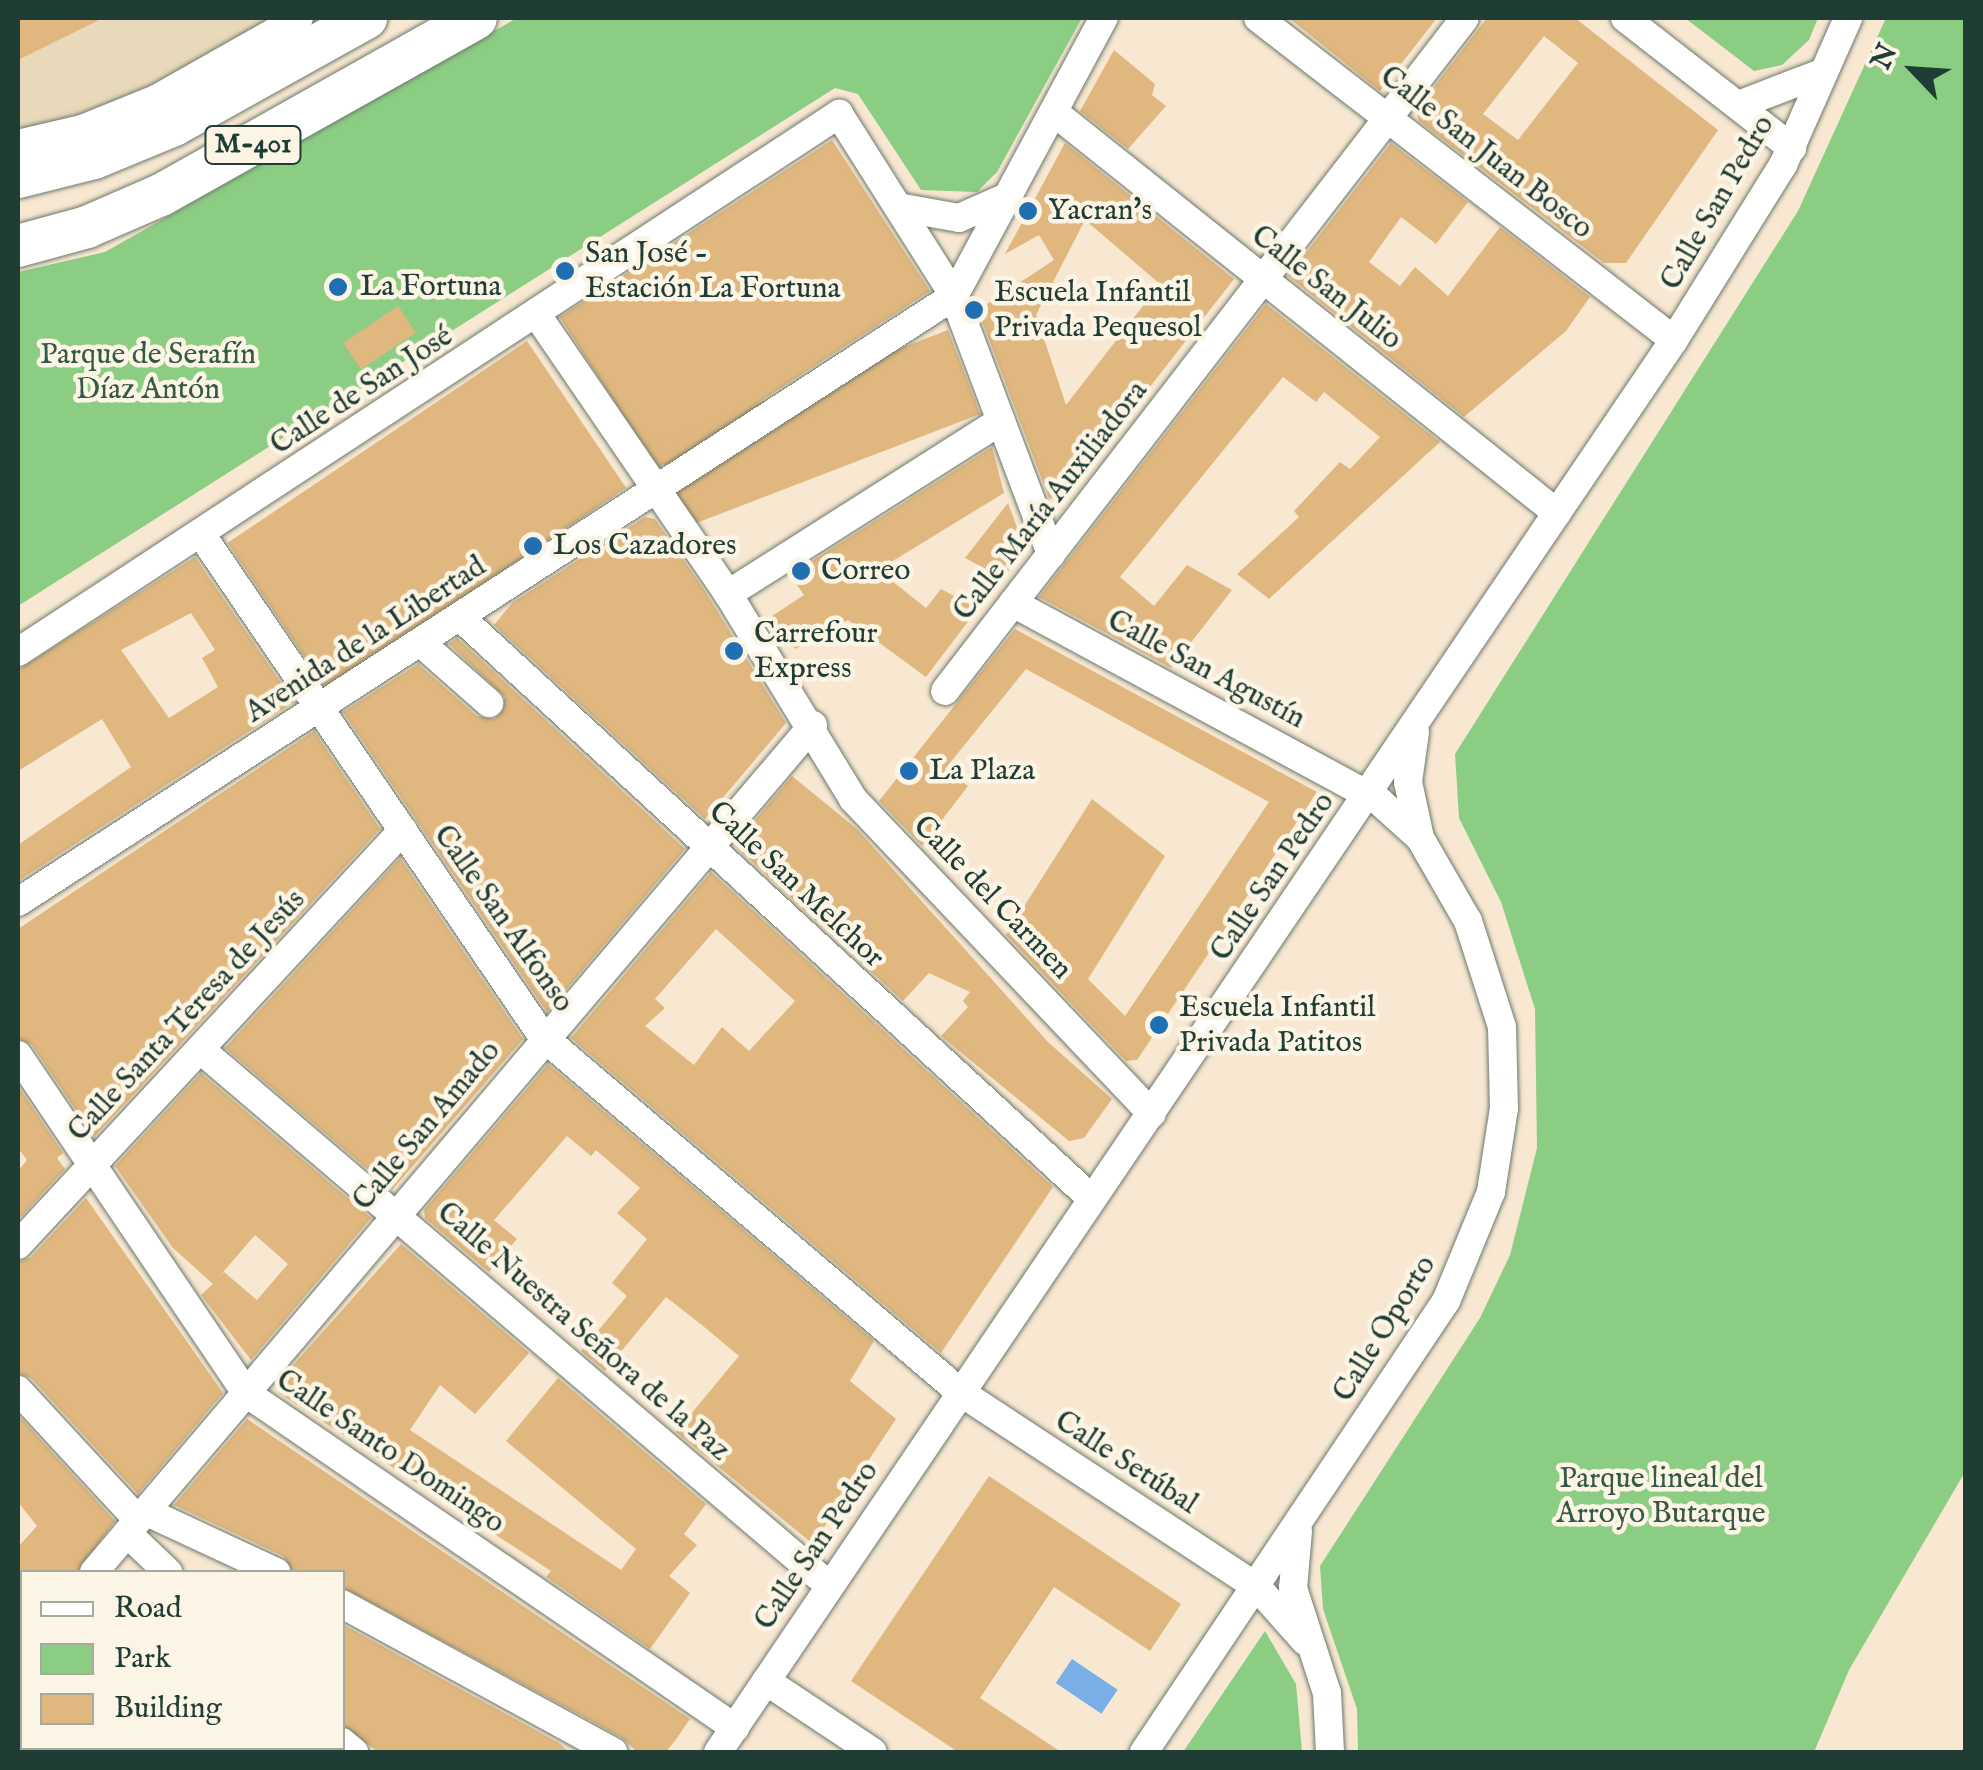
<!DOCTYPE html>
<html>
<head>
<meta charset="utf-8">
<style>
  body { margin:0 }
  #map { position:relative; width:1983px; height:1770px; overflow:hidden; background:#f8e8d2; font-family:"IM FELL English",serif }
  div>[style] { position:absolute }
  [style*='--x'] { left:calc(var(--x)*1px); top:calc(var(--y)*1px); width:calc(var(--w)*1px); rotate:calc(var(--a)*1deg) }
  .built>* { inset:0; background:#e8d9ba }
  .green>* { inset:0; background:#8ccd84 }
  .water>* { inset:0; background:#79aee7; transform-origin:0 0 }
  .building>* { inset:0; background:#dfb77f; transform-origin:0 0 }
  .roads { filter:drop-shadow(0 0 2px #6b796b) drop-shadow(0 0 2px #6b796b) }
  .street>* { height:28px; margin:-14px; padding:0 14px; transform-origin:14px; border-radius:14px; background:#fff }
  .primary>* { height:42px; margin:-21px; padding:0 21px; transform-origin:21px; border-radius:21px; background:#fff }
  .dots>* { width:28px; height:28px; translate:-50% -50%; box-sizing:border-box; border:5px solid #fcf5e5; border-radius:50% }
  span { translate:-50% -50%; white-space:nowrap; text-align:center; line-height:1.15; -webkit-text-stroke:9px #fcf5e5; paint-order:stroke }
  .shield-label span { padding:2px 8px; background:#fcf5e5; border:2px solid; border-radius:8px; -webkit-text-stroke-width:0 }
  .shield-label { font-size:28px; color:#1f3d34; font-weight:700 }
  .street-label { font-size:30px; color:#1f3d34 }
  .poi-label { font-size:30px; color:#1f3d34 }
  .left { translate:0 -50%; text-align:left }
  .park-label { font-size:30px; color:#355a44 }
  .frame { position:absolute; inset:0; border:20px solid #1f3d34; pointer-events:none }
  .legend { position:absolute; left:20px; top:1570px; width:325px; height:180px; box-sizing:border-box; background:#fcf5e5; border:2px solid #a4ab9e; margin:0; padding:12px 18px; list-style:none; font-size:30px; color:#1f3d34 }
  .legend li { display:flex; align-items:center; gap:20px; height:50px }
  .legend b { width:50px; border:2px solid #a4ab9e }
  .north { position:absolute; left:1863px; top:20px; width:100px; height:100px; -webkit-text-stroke:8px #fcf5e5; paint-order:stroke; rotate:295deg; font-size:28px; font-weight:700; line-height:40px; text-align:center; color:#1f3d34 }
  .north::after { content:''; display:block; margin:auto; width:35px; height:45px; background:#1f3d34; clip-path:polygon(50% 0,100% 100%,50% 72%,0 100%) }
</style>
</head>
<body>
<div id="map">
  <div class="built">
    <div style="clip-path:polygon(18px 18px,328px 18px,18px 164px)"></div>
  </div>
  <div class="green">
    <div style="clip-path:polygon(517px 18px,1082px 18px,997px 172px,977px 192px,921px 190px,858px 94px,835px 88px,18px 606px,18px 272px,105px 252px)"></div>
    <div style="clip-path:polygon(1685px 18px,1818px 18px,1809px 40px,1782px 65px,1754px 71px)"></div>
    <div style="clip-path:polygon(1886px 18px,1965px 18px,1965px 1472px,1849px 1670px,1814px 1752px,1358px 1752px,1357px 1709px,1323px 1609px,1320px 1566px,1480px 1318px,1510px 1255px,1537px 1148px,1535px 1009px,1501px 902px,1459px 818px,1455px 754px,1798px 211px)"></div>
    <div style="clip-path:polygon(1265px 1631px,1296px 1684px,1302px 1752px,1183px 1752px)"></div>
  </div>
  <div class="water">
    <div style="left:1072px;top:1659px;width:55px;height:29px;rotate:34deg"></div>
  </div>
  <div class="building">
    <div style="clip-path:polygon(18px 18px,103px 18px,18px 60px)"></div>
    <div style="clip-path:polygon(1289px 18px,1437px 18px,1380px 91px)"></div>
    <div style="clip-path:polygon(evenodd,1487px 18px,1575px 18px,1718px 130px,1626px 263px,1604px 263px,1419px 121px,1416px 110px,1487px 18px,1544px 36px,1578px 63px,1518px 140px,1483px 114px,1544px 36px)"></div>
    <div style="clip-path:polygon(1114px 50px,1155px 84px,1152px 95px,1166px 106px,1128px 149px,1080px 111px)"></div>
    <div style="left:832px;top:140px;width:180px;height:325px;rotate:57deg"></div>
    <div style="clip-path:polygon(evenodd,1065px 143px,1234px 279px,1061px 501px,1049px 498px,978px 310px,1054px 260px,1039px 235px,1005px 254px,1065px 143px,1085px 220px,1160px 284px,1066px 405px,1036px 315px,1085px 220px)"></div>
    <div style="clip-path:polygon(1391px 143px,1468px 202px,1436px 244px,1401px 217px,1369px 262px,1400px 286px,1415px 267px,1448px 296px,1500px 227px,1590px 297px,1566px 331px,1464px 417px,1288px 276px)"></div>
    <div style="clip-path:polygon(1266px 304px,1440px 442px,1269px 599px,1237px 574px,1299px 517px,1294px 511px,1340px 462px,1350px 469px,1380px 437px,1324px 392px,1316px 402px,1283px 377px,1120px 577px,1154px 606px,1187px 565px,1232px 590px,1171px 668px,1039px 597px)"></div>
    <div style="left:398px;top:306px;width:32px;height:66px;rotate:56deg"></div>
    <div style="left:948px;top:330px;width:90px;height:313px;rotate:69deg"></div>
    <div style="left:527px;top:341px;width:177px;height:361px;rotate:56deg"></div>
    <div style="clip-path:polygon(992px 447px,1004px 493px,878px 570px,926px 608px,941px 589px,973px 606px,973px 615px,926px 677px,848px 620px,795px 649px,772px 616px,804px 595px,790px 575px)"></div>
    <div style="clip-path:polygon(1008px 503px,1025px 549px,1003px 578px,965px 558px)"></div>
    <div style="clip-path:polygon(645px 517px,655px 519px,705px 591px,786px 723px,705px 819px,494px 625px,512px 603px)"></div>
    <div style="clip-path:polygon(evenodd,195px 557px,294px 702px,18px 881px,18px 845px,131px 767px,102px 719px,18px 771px,18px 670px,195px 557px,191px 613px,215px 650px,202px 658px,218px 687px,169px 718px,121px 650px,191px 613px)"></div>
    <div style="clip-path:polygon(1015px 629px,1317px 792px,1137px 1060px,1126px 1061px,1006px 935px,1092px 799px,1165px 856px,1088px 979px,1125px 1016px,1269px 802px,1026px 669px,945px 769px,968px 786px,922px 846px,879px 801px)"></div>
    <div style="clip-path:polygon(457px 638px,685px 849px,547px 1012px,343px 712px,418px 664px,477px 716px,495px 719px,505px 697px,449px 644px)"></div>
    <div style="clip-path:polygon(314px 731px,380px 829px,94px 1137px,32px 1045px,18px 1038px,18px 929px)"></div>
    <div style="clip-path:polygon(792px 776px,857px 829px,1048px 1042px,1112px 1099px,1084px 1138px,1069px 1141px,941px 1036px,968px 1007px,963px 1001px,970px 992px,929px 973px,903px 1001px,734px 845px)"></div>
    <div style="clip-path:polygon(400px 858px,523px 1039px,392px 1190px,225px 1048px)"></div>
    <div style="clip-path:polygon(evenodd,711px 872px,1053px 1187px,941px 1353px,571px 1038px,711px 872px,716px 929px,795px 1001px,749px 1051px,722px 1027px,694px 1065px,645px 1026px,665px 1008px,655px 999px,716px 929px)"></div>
    <div style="clip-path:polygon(548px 1064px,874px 1341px,850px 1381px,896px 1419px,813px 1544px,676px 1432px,739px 1356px,703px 1326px,666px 1297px,605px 1371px,581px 1351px,627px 1296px,612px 1283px,647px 1239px,617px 1213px,640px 1188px,596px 1150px,591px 1156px,567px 1136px,494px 1220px,517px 1239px,489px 1272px,425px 1218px,424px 1210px)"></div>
    <div style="clip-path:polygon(evenodd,201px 1073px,371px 1218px,251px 1360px,201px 1295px,213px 1284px,173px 1248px,115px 1166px,201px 1073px,255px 1235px,288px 1264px,257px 1300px,224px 1272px,218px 1278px,255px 1235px)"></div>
    <div style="clip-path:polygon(18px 1086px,63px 1153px,57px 1158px,65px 1169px,18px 1220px,18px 1171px,27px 1160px,18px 1148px)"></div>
    <div style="clip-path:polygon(86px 1198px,223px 1393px,138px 1494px,31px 1378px,18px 1373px,18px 1262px,31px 1257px)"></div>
    <div style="clip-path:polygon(401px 1244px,529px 1353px,475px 1414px,440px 1385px,410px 1430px,621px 1570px,636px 1549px,506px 1441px,558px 1378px,706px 1504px,684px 1534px,697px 1545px,669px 1576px,690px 1593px,650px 1649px,546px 1577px,551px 1571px,279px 1393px,279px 1381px)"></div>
    <div style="clip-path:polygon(18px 1415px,115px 1521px,77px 1572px,18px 1572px,18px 1547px,37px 1526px,18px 1502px)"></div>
    <div style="clip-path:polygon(247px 1419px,690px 1719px,677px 1738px,666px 1752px,637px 1752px,621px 1737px,342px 1587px,342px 1572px,293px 1572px,283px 1556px,174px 1505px)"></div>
    <div style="clip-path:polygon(989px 1476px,1181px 1604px,1150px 1651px,1054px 1587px,980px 1698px,1061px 1752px,958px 1752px,851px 1681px)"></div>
    <div style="clip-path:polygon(342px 1624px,559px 1743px,569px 1752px,378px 1752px,342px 1725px)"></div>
  </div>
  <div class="roads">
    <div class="street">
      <div style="--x:1258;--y:18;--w:526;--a:37.74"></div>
      <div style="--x:1625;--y:18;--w:212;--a:37.9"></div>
      <div style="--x:1741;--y:104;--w:89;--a:-21.1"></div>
      <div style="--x:1055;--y:113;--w:642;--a:38.55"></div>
      <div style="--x:18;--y:144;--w:66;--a:-13.2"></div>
      <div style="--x:82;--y:129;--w:80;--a:-22.1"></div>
      <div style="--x:156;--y:99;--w:164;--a:-29.5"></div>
      <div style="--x:898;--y:207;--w:62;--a:10.2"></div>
      <div style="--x:959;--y:218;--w:55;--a:-23.7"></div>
      <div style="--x:537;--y:315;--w:338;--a:55.6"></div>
      <div style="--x:728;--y:594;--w:240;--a:58.6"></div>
      <div style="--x:853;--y:799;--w:434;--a:46.5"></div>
      <div style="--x:201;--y:534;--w:608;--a:55.79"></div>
      <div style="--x:543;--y:1037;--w:548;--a:40.41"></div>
      <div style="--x:960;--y:1392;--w:355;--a:33.3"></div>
      <div style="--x:1257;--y:1587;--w:72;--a:48.4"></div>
      <div style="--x:728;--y:594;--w:323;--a:-32.4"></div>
      <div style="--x:1013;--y:603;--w:416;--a:28.4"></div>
      <div style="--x:1379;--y:801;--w:55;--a:42.1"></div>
      <div style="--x:1420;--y:838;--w:96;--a:60"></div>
      <div style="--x:1468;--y:921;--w:111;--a:72.2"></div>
      <div style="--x:1502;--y:1027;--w:81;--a:88.6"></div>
      <div style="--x:1504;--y:1108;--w:85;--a:98.8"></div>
      <div style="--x:1491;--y:1192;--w:118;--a:112.4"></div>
      <div style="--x:1446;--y:1301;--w:543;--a:123.81"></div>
      <div style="--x:460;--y:617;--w:858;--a:42.64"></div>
      <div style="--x:421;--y:643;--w:91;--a:41.4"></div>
      <div style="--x:18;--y:652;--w:982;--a:-33.24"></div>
      <div style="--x:839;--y:114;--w:215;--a:57.7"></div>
      <div style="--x:954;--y:296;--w:276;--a:69.4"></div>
      <div style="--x:945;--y:691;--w:850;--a:-52.31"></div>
      <div style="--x:1415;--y:732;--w:50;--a:98"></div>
      <div style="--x:1408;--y:782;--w:57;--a:77.9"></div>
      <div style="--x:18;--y:902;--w:1115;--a:-32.92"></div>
      <div style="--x:954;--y:296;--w:316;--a:-61.7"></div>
      <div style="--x:201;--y:1050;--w:826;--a:40.44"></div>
      <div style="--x:18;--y:1055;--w:408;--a:56"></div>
      <div style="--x:246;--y:1393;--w:593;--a:34.41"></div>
      <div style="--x:18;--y:1245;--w:566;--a:-47.15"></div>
      <div style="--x:18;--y:1390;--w:177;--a:47.3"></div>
      <div style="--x:145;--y:1511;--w:145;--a:25"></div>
      <div style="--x:1298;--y:1531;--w:57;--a:95"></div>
      <div style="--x:1293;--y:1588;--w:110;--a:72.1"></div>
      <div style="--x:1327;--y:1693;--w:59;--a:87.1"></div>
      <div style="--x:127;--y:1533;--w:57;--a:43.6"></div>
      <div style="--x:94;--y:1572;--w:1111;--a:-49.67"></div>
      <div style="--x:342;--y:1604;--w:309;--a:28.6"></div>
      <div style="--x:18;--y:1662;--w:7;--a:-56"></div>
      <div style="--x:766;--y:1681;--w:128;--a:33.6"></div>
      <div style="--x:342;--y:1742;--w:16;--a:40"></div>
      <div style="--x:718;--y:1752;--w:1705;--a:-55.9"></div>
      <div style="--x:1674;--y:340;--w:206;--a:-58.1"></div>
      <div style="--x:1783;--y:165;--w:161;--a:-66.1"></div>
    </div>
    <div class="primary">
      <div style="--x:18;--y:177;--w:78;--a:-14"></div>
      <div style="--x:94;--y:158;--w:87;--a:-22.4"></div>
      <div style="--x:174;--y:125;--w:220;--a:-29.1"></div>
      <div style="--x:18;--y:246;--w:72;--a:-15.4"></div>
      <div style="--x:87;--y:227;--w:81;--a:-23.4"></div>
      <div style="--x:161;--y:195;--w:361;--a:-29.3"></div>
    </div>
  </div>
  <div class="dots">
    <div style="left:1028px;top:211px;background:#1f6fb2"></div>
    <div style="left:565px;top:271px;background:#1f6fb2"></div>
    <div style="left:338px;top:287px;background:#1f6fb2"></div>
    <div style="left:974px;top:310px;background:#1f6fb2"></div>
    <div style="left:533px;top:546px;background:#1f6fb2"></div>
    <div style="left:801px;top:571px;background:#1f6fb2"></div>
    <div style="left:734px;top:651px;background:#1f6fb2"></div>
    <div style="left:909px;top:771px;background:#1f6fb2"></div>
    <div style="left:1159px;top:1025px;background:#1f6fb2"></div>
  </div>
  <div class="shield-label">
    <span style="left:253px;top:145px">M-401</span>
  </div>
  <div class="street-label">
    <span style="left:1486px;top:153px;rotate:38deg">Calle San Juan Bosco</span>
    <span style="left:1718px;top:203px;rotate:-60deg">Calle San Pedro</span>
    <span style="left:1326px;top:288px;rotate:38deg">Calle San Julio</span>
    <span style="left:362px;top:391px;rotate:-33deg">Calle de San José</span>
    <span style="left:1051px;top:501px;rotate:-52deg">Calle María Auxiliadora</span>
    <span style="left:366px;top:640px;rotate:-33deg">Avenida de la Libertad</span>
    <span style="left:1206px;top:670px;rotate:28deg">Calle San Agustín</span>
    <span style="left:1273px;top:877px;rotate:-56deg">Calle San Pedro</span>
    <span style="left:796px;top:885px;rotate:43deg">Calle San Melchor</span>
    <span style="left:992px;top:898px;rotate:46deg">Calle del Carmen</span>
    <span style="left:503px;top:919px;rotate:55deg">Calle San Alfonso</span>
    <span style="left:187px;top:1016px;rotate:-47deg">Calle Santa Teresa de Jesús</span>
    <span style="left:427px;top:1126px;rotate:-50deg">Calle San Amado</span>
    <span style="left:1385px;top:1329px;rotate:-58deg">Calle Oporto</span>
    <span style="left:583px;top:1332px;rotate:41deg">Calle Nuestra Señora de la Paz</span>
    <span style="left:390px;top:1452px;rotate:34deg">Calle Santo Domingo</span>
    <span style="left:1126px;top:1463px;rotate:33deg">Calle Setúbal</span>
    <span style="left:817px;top:1546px;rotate:-56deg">Calle San Pedro</span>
  </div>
  <div class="poi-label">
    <span class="left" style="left:1048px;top:211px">Yacran's</span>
    <span class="left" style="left:585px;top:271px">San José -<br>Estación La Fortuna</span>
    <span class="left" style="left:360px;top:287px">La Fortuna</span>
    <span class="left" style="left:994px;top:310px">Escuela Infantil<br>Privada Pequesol</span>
    <span class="left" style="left:553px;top:546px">Los Cazadores</span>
    <span class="left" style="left:821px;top:571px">Correo</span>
    <span class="left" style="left:754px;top:651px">Carrefour<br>Express</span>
    <span class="left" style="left:929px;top:771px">La Plaza</span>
    <span class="left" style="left:1179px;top:1025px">Escuela Infantil<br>Privada Patitos</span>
  </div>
  <div class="park-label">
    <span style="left:148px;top:372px">Parque de Serafín<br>Díaz Antón</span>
    <span style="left:1661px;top:1496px">Parque lineal del<br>Arroyo Butarque</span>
  </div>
  <div class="frame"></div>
  <ul class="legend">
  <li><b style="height:12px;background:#fff"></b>Road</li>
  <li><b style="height:28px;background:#8ccd84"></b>Park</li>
  <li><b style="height:28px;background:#dfb77f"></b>Building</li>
  </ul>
  <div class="north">N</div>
</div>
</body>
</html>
